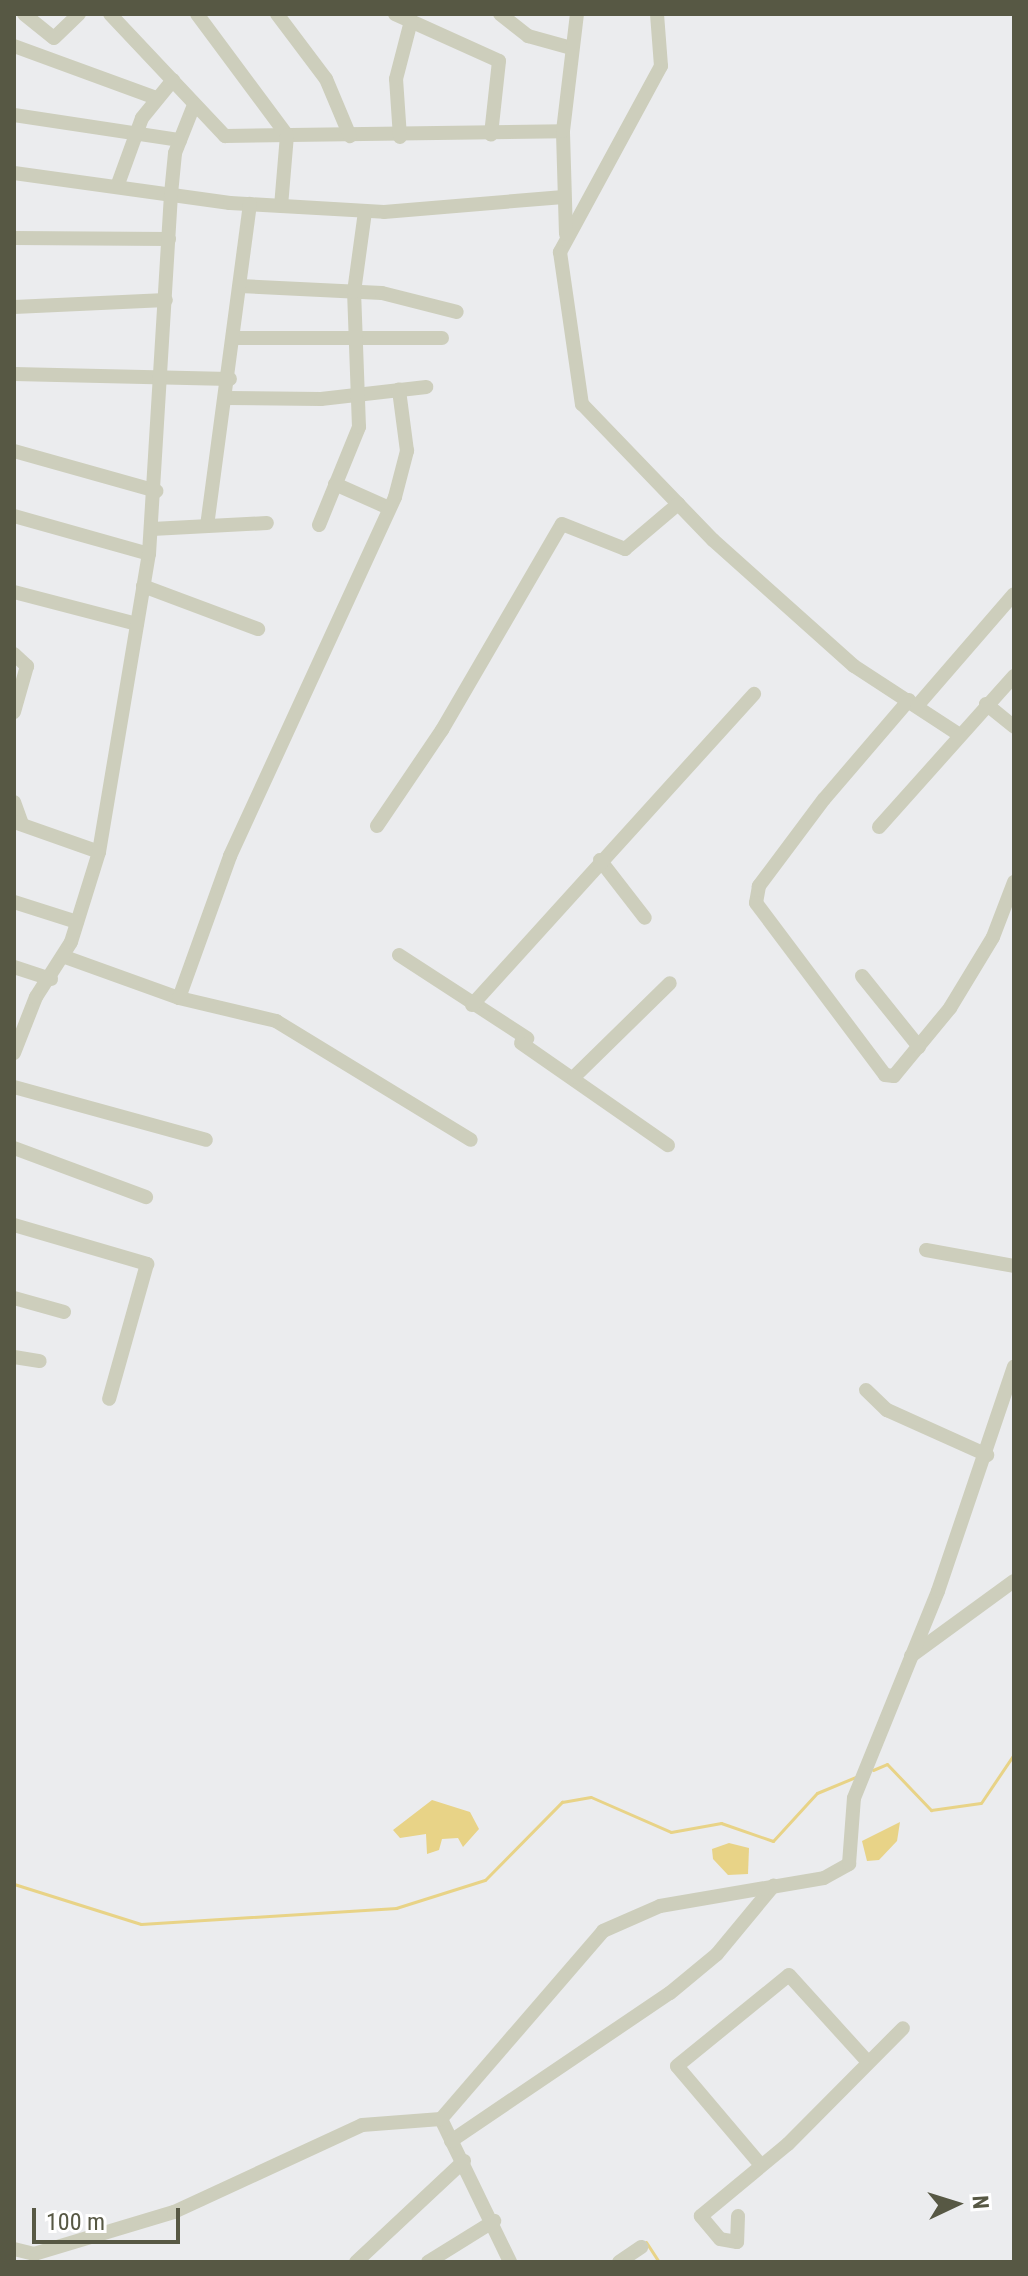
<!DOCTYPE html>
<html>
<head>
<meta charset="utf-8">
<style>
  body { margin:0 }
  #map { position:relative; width:1028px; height:2276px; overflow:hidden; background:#ebecee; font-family:"Roboto Condensed",sans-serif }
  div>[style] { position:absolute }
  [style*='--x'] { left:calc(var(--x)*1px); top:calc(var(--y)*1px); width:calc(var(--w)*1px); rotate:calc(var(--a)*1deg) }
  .water>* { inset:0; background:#e8d387 }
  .stream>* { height:3px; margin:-1.5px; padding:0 1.5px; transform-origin:1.5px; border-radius:1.5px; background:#e8d387 }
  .minor>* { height:14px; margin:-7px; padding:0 7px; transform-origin:7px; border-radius:7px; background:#cdcebc }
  span { translate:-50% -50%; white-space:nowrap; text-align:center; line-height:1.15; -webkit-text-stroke:7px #fff; paint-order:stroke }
  .frame { position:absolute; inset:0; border:16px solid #575844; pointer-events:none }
  .north { position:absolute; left:916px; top:2164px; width:80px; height:80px; -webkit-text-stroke:6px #fff; paint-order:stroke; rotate:86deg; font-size:22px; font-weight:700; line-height:32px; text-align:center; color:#575844 }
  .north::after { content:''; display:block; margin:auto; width:28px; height:36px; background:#575844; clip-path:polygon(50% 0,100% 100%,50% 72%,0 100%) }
  .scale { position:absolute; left:32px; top:2208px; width:148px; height:36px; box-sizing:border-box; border:4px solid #575844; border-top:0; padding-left:10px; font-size:24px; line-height:28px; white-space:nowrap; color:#575844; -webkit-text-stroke:6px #fff; paint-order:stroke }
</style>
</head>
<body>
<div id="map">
  <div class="water">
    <div style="clip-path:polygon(432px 1800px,470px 1812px,479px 1829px,463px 1847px,458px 1838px,442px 1839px,439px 1850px,427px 1854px,426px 1834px,400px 1838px,393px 1830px)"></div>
    <div style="clip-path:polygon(900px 1822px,897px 1841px,879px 1860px,867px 1861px,862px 1841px)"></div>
    <div style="clip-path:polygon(729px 1843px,749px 1848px,748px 1874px,728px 1875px,713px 1859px,712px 1849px)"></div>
  </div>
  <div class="stream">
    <div style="--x:873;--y:1770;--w:15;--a:-23"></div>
    <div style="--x:887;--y:1764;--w:64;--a:46.3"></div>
    <div style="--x:931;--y:1810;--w:50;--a:-8"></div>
    <div style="--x:981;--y:1803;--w:59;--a:-56"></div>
    <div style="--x:14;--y:1884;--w:133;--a:17.5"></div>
    <div style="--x:141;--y:1924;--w:256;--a:-3.6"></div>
    <div style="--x:396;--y:1908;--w:93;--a:-17.5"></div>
    <div style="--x:485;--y:1880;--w:110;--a:-45.4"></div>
    <div style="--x:562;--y:1802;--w:29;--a:-10"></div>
    <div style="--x:591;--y:1797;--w:87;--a:23.6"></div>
    <div style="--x:671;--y:1832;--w:51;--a:-10.2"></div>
    <div style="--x:721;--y:1823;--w:55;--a:19.1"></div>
    <div style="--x:773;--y:1841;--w:65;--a:-47.5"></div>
    <div style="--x:817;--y:1793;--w:44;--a:-22.5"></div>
    <div style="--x:646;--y:2242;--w:24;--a:57"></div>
  </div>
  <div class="minor">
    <div style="--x:24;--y:14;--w:38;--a:39"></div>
    <div style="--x:54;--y:38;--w:35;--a:-44"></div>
    <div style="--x:110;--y:14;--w:168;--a:46.7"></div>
    <div style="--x:225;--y:136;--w:338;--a:-0.8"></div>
    <div style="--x:197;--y:14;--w:151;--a:53.4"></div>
    <div style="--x:287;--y:135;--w:71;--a:94.8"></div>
    <div style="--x:277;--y:14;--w:81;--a:53"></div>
    <div style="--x:326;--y:79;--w:62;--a:67.2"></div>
    <div style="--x:395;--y:14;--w:114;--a:24.3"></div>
    <div style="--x:499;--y:61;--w:74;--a:96.2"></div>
    <div style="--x:500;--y:14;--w:36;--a:38"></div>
    <div style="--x:528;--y:36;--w:45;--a:15.6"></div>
    <div style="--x:657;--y:14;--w:52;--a:85.6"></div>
    <div style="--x:661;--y:66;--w:212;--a:118.5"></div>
    <div style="--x:560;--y:252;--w:154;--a:81.8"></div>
    <div style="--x:582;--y:404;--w:189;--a:46.1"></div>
    <div style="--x:713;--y:540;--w:189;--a:41.8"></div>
    <div style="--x:854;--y:666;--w:126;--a:33.1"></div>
    <div style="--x:14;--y:46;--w:151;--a:20.1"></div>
    <div style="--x:14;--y:115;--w:168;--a:8.6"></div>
    <div style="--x:400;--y:137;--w:58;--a:-93.9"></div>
    <div style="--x:396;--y:79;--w:60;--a:-75.5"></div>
    <div style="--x:14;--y:173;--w:218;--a:7.9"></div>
    <div style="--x:230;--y:203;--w:154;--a:3.3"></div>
    <div style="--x:384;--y:212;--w:180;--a:-4.8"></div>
    <div style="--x:118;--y:184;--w:70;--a:-70"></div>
    <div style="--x:142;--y:118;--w:49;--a:-50.8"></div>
    <div style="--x:566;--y:234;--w:103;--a:-91.7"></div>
    <div style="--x:563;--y:131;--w:118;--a:-83.2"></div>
    <div style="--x:14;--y:238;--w:155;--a:0.4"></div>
    <div style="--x:240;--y:286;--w:142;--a:2.8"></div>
    <div style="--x:382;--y:293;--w:77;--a:14.2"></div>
    <div style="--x:14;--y:307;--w:152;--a:-2.6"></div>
    <div style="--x:234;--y:338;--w:208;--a:0"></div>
    <div style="--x:14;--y:374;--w:216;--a:1.3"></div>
    <div style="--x:227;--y:398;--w:94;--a:0.6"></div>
    <div style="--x:321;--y:399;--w:106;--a:-6.5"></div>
    <div style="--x:14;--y:451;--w:148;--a:15.7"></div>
    <div style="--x:335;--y:484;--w:59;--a:24"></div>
    <div style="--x:14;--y:516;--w:140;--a:15.7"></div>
    <div style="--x:319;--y:525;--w:106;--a:-67.8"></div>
    <div style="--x:359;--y:427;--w:135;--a:-92.1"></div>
    <div style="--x:354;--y:292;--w:81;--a:-82.2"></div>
    <div style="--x:207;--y:526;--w:325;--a:-82.4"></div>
    <div style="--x:152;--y:529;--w:115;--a:-3"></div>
    <div style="--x:143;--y:586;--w:123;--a:20.5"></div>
    <div style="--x:14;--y:592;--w:127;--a:14.6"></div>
    <div style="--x:14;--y:654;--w:18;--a:43"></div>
    <div style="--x:27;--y:666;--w:48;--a:105.8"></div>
    <div style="--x:909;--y:700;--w:130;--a:130.6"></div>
    <div style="--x:824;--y:799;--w:109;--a:126.8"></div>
    <div style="--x:759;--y:886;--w:17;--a:100"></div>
    <div style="--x:756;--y:903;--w:215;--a:53.1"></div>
    <div style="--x:885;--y:1075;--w:9;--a:6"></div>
    <div style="--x:894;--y:1076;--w:88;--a:-50.5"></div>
    <div style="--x:950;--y:1008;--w:83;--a:-58.8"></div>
    <div style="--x:993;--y:937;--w:59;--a:-69.1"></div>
    <div style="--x:986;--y:704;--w:36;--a:39"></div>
    <div style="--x:917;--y:706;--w:148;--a:-49.1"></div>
    <div style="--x:14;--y:802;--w:23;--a:70"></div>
    <div style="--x:14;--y:822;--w:90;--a:19.4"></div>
    <div style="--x:377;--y:826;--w:116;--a:-55.9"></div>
    <div style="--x:442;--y:730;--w:238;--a:-59.8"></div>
    <div style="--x:562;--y:524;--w:68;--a:21.6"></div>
    <div style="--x:625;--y:549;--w:70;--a:-40.3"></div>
    <div style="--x:879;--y:827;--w:203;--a:-48.2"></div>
    <div style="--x:600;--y:860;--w:73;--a:52.2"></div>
    <div style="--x:14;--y:902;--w:66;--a:17.6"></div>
    <div style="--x:399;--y:955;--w:153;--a:33"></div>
    <div style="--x:65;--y:957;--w:121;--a:19.8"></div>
    <div style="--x:179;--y:998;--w:100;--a:13.3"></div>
    <div style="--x:276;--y:1021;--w:228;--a:31.4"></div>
    <div style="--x:14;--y:967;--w:39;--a:18"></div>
    <div style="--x:862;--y:976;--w:91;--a:51.2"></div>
    <div style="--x:179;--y:998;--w:151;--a:-70.2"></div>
    <div style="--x:230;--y:856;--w:395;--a:-65.3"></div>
    <div style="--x:395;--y:497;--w:48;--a:-75.4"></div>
    <div style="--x:407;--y:451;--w:62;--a:-97.5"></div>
    <div style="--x:472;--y:1005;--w:420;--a:-47.8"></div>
    <div style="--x:521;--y:1043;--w:179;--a:34.8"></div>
    <div style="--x:14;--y:1053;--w:60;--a:-68.6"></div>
    <div style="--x:36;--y:997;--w:65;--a:-57.5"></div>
    <div style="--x:71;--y:942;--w:94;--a:-72.7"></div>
    <div style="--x:99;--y:852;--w:302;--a:-80.5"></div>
    <div style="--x:149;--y:554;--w:361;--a:-86.5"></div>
    <div style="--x:171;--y:194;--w:41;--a:-84.4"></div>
    <div style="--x:175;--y:153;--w:52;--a:-68.4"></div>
    <div style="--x:574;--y:1077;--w:134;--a:-44.4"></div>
    <div style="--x:14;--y:1087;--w:199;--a:15.4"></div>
    <div style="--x:14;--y:1148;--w:141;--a:20.4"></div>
    <div style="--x:14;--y:1225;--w:139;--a:16.3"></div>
    <div style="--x:147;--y:1264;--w:140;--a:105.7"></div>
    <div style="--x:926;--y:1250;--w:89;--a:10.3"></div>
    <div style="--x:14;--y:1298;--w:52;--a:15.6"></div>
    <div style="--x:14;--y:1357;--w:26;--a:9"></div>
    <div style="--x:866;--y:1390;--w:29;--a:44"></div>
    <div style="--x:887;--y:1410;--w:110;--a:24.2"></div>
    <div style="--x:911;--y:1656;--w:127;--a:-36.1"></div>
    <div style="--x:441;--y:2119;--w:159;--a:64.2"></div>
    <div style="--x:451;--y:2141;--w:264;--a:-34.1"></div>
    <div style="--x:670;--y:1993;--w:61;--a:-39.7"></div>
    <div style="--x:717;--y:1954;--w:89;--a:-50.4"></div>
    <div style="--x:760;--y:2164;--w:128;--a:-130.3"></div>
    <div style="--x:677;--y:2066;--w:144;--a:-39.1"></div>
    <div style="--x:789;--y:1975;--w:118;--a:47.8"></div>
    <div style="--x:738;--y:2216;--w:26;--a:92"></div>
    <div style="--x:737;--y:2242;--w:17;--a:-170"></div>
    <div style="--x:720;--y:2239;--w:30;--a:-130"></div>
    <div style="--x:701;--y:2216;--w:113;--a:-39.6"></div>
    <div style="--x:788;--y:2144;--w:163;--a:-45.2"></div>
    <div style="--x:14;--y:2249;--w:21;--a:14"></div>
    <div style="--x:34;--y:2254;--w:146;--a:-16.7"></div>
    <div style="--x:174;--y:2212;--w:207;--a:-24.8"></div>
    <div style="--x:362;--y:2125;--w:79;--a:-4.3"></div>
    <div style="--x:441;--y:2119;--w:248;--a:-49.2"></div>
    <div style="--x:603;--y:1931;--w:62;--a:-23.7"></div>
    <div style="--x:660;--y:1906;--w:166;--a:-9.7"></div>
    <div style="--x:824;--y:1878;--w:29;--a:-29"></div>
    <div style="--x:849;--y:1864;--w:66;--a:-85.7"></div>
    <div style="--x:854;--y:1798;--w:223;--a:-67.9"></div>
    <div style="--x:938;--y:1591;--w:237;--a:-71.3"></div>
    <div style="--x:356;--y:2262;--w:148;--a:-43.1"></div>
    <div style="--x:428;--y:2262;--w:78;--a:-31.8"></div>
    <div style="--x:619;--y:2262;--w:27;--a:-34"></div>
  </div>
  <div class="frame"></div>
  <div class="north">N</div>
  <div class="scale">100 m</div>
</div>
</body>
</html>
